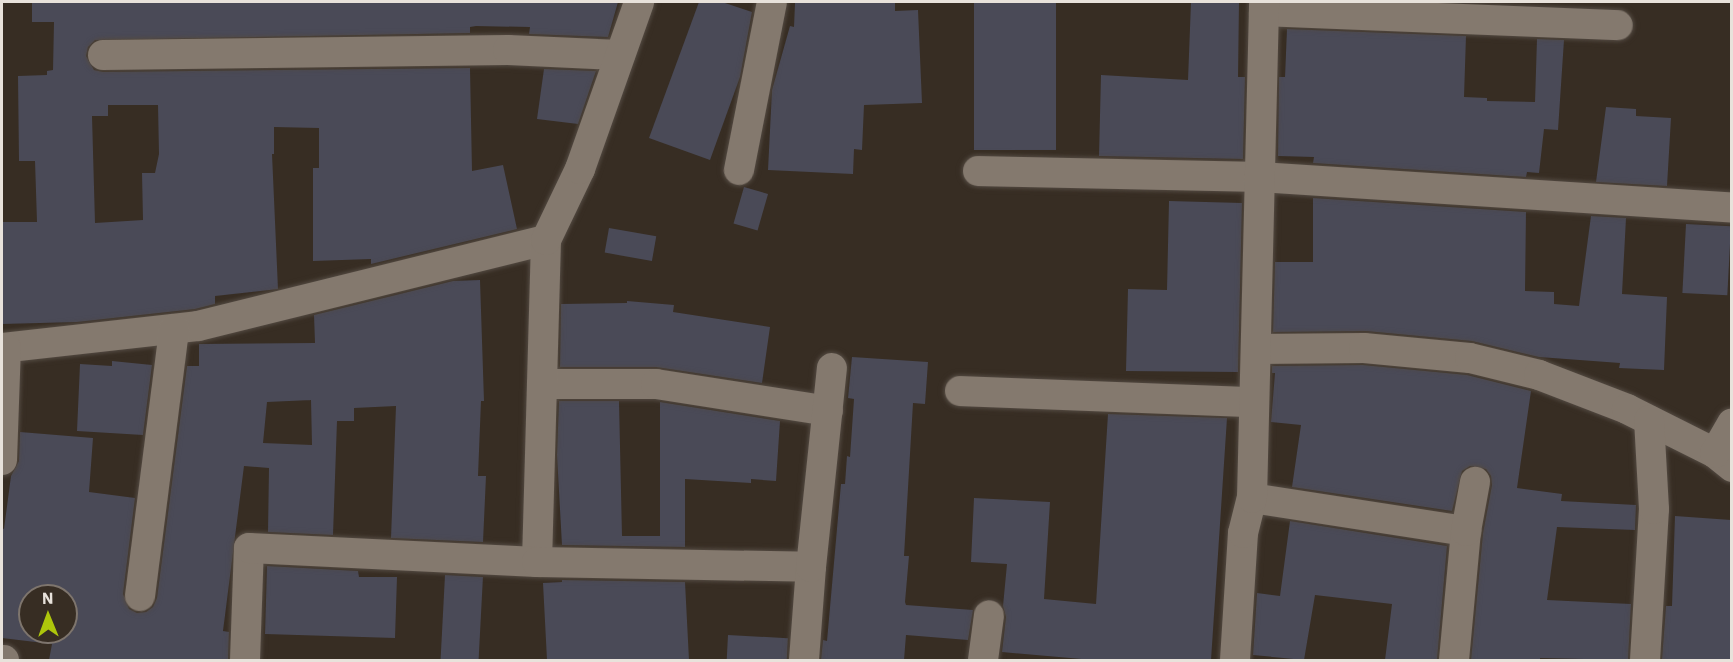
<!DOCTYPE html>
<html>
<head>
<meta charset="utf-8">
<style>
  body { margin:0 }
  #map { position:relative; width:1733px; height:662px; overflow:hidden; background:#372d23; font-family:"IBM Plex Sans",sans-serif }
  div>[style] { position:absolute }
  [style*='--x'] { left:calc(var(--x)*1px); top:calc(var(--y)*1px); width:calc(var(--w)*1px); rotate:calc(var(--a)*1deg) }
  .building>* { inset:0; background:#4a4a57; transform-origin:0 0 }
  .roads { filter:drop-shadow(0 0 2px #534a42) drop-shadow(0 0 2px #534a42) }
  .street>* { height:30px; margin:-15px; padding:0 15px; transform-origin:15px; border-radius:15px; background:#84796e }
  span { translate:-50% -50%; white-space:nowrap; text-align:center; line-height:1.15; -webkit-text-stroke:5px #372d23; paint-order:stroke }
  .frame { position:absolute; inset:0; border:3px solid #e8e2db; pointer-events:none }
  .north { position:absolute; left:18px; top:584px; width:60px; height:60px; box-sizing:border-box; background:#372d23; border:2px solid #7e756d; border-radius:50%; rotate:359deg; font-size:16px; font-weight:700; line-height:24px; text-align:center; color:#e8e2db }
  .north::after { content:''; display:block; margin:auto; width:21px; height:27px; background:#aec60b; clip-path:polygon(50% 0,100% 100%,50% 72%,0 100%) }
</style>
</head>
<body>
<div id="map">
  <div class="building">
    <div style="clip-path:polygon(evenodd,32px 2px,618px 2px,608px 37px,529px 34px,530px 27px,476px 26px,470px 27px,470px 33px,95px 40px,88px 47px,86px 56px,94px 70px,103px 72px,470px 68px,472px 171px,503px 165px,517px 229px,371px 264px,371px 259px,313px 261px,313px 168px,319px 168px,319px 128px,274px 127px,274px 154px,272px 154px,278px 289px,215px 296px,215px 304px,195px 309px,77px 322px,2px 324px,2px 222px,37px 222px,35px 161px,19px 161px,18px 76px,47px 75px,47px 71px,53px 70px,54px 22px,32px 22px,32px 2px,108px 105px,158px 105px,159px 154px,155px 173px,142px 173px,143px 220px,95px 223px,92px 116px,108px 116px,108px 105px)"></div>
    <div style="clip-path:polygon(699px 2px,722px 2px,752px 12px,740px 77px,710px 160px,649px 138px)"></div>
    <div style="left:974px;top:2px;width:82px;height:148px"></div>
    <div style="clip-path:polygon(1191px 2px,1239px 2px,1238px 77px,1245px 77px,1243px 159px,1099px 156px,1101px 75px,1188px 80px)"></div>
    <div style="clip-path:polygon(795px 3px,895px 3px,895px 11px,918px 10px,922px 103px,864px 105px,862px 150px,854px 149px,853px 174px,768px 170px,772px 90px,790px 26px,794px 27px)"></div>
    <div style="clip-path:polygon(1287px 29px,1466px 36px,1464px 97px,1487px 98px,1487px 101px,1535px 102px,1537px 39px,1564px 40px,1558px 130px,1544px 129px,1539px 173px,1527px 172px,1526px 177px,1313px 163px,1314px 157px,1278px 156px,1279px 77px,1285px 77px)"></div>
    <div style="clip-path:polygon(544px 69px,596px 71px,578px 124px,537px 119px)"></div>
    <div style="clip-path:polygon(1606px 107px,1636px 109px,1636px 116px,1671px 118px,1667px 186px,1596px 182px)"></div>
    <div style="left:744px;top:187px;width:25px;height:38px;rotate:16deg"></div>
    <div style="clip-path:polygon(1313px 198px,1526px 212px,1525px 291px,1554px 292px,1554px 304px,1579px 306px,1591px 216px,1626px 218px,1622px 294px,1667px 297px,1664px 370px,1619px 368px,1620px 363px,1539px 357px,1472px 341px,1366px 331px,1273px 332px,1275px 262px,1313px 262px)"></div>
    <div style="clip-path:polygon(1169px 201px,1242px 203px,1238px 372px,1126px 371px,1128px 289px,1167px 290px)"></div>
    <div style="left:1686px;top:224px;width:45px;height:69px;rotate:3deg"></div>
    <div style="left:609px;top:228px;width:48px;height:25px;rotate:10deg"></div>
    <div style="clip-path:polygon(evenodd,480px 280px,484px 401px,481px 401px,478px 476px,486px 476px,483px 542px,391px 538px,396px 406px,354px 408px,354px 421px,337px 421px,333px 535px,268px 532px,269px 468px,244px 466px,223px 631px,229px 632px,228px 660px,49px 660px,52px 644px,2px 638px,2px 528px,4px 529px,11px 476px,19px 461px,20px 432px,93px 438px,89px 492px,135px 498px,123px 594px,129px 609px,137px 613px,146px 612px,153px 607px,157px 598px,187px 366px,199px 366px,199px 344px,315px 343px,314px 315px,453px 281px,480px 280px,311px 400px,312px 445px,263px 443px,267px 402px,311px 400px,480px 280px,30px 596px,66px 596px,66px 632px,30px 632px,30px 596px)"></div>
    <div style="clip-path:polygon(627px 301px,674px 305px,673px 312px,770px 327px,762px 383px,656px 367px,560px 367px,561px 304px,627px 303px)"></div>
    <div style="clip-path:polygon(852px 357px,928px 362px,925px 404px,913px 403px,904px 556px,909px 556px,905px 602px,906px 605px,973px 610px,968px 640px,906px 635px,904px 660px,821px 660px,823px 640px,827px 641px,841px 484px,845px 484px,847px 456px,850px 457px,854px 399px,848px 398px)"></div>
    <div style="clip-path:polygon(112px 361px,152px 365px,143px 435px,77px 431px,80px 364px,112px 366px)"></div>
    <div style="clip-path:polygon(1363px 365px,1467px 375px,1531px 391px,1517px 488px,1562px 494px,1561px 501px,1636px 505px,1635px 530px,1557px 527px,1547px 600px,1631px 604px,1628px 660px,1540px 658px,1540px 660px,1471px 660px,1483px 533px,1492px 485px,1491px 476px,1486px 469px,1470px 466px,1462px 471px,1452px 511px,1292px 487px,1301px 425px,1271px 422px,1275px 373px,1272px 373px,1272px 366px)"></div>
    <div style="clip-path:polygon(559px 401px,619px 401px,622px 536px,660px 536px,660px 402px,780px 421px,776px 481px,751px 479px,751px 483px,685px 479px,685px 547px,562px 545px,557px 455px)"></div>
    <div style="clip-path:polygon(1108px 414px,1227px 418px,1211px 660px,1093px 660px,1002px 652px,1006px 617px,1003px 606px,1007px 564px,971px 562px,974px 498px,1050px 502px,1044px 599px,1096px 604px)"></div>
    <div style="clip-path:polygon(1675px 516px,1731px 520px,1731px 660px,1662px 659px,1666px 606px,1672px 606px)"></div>
    <div style="clip-path:polygon(1290px 521px,1447px 546px,1437px 660px,1385px 660px,1392px 604px,1315px 595px,1304px 660px,1253px 655px,1257px 593px,1280px 596px)"></div>
    <div style="clip-path:polygon(267px 566px,358px 571px,359px 577px,397px 577px,395px 638px,265px 634px)"></div>
    <div style="left:445px;top:575px;width:38px;height:85px;rotate:3deg"></div>
    <div style="clip-path:polygon(562px 580px,685px 582px,689px 660px,547px 660px,543px 583px,562px 582px)"></div>
    <div style="left:728px;top:635px;width:60px;height:25px;rotate:3deg"></div>
  </div>
  <div class="roads">
    <div class="street">
      <div style="--x:1264;--y:11;--w:354;--a:2.3"></div>
      <div style="--x:103;--y:55;--w:405;--a:-0.7"></div>
      <div style="--x:508;--y:50;--w:112;--a:2.6"></div>
      <div style="--x:739;--y:170;--w:171;--a:-78.9"></div>
      <div style="--x:978;--y:171;--w:281;--a:1.2"></div>
      <div style="--x:1259;--y:177;--w:474;--a:3.7"></div>
      <div style="--x:2;--y:348;--w:197;--a:-6.4"></div>
      <div style="--x:198;--y:326;--w:358;--a:-13.9"></div>
      <div style="--x:1256;--y:349;--w:108;--a:-0.5"></div>
      <div style="--x:1364;--y:348;--w:106;--a:5.4"></div>
      <div style="--x:1470;--y:358;--w:71;--a:13.8"></div>
      <div style="--x:1539;--y:375;--w:94;--a:21.1"></div>
      <div style="--x:1627;--y:409;--w:98;--a:26.6"></div>
      <div style="--x:1715;--y:453;--w:22;--a:39"></div>
      <div style="--x:542;--y:384;--w:114;--a:0"></div>
      <div style="--x:656;--y:384;--w:174;--a:8.9"></div>
      <div style="--x:960;--y:391;--w:292;--a:2.2"></div>
      <div style="--x:1715;--y:453;--w:34;--a:-60"></div>
      <div style="--x:2;--y:460;--w:112;--a:-88"></div>
      <div style="--x:1252;--y:498;--w:217;--a:8.8"></div>
      <div style="--x:537;--y:562;--w:322;--a:-88.4"></div>
      <div style="--x:546;--y:240;--w:79;--a:-64.4"></div>
      <div style="--x:580;--y:169;--w:177;--a:-70.5"></div>
      <div style="--x:140;--y:596;--w:269;--a:-82.7"></div>
      <div style="--x:2;--y:660;--w:2;--a:0"></div>
      <div style="--x:245;--y:660;--w:112;--a:-88"></div>
      <div style="--x:249;--y:548;--w:288;--a:2.8"></div>
      <div style="--x:537;--y:562;--w:274;--a:1"></div>
      <div style="--x:804;--y:660;--w:93;--a:-85.7"></div>
      <div style="--x:811;--y:567;--w:200;--a:-84"></div>
      <div style="--x:983;--y:660;--w:45;--a:-82.4"></div>
      <div style="--x:1235;--y:660;--w:127;--a:-86.4"></div>
      <div style="--x:1243;--y:533;--w:36;--a:-76"></div>
      <div style="--x:1252;--y:498;--w:496;--a:-88.6"></div>
      <div style="--x:1454;--y:660;--w:130;--a:-84.7"></div>
      <div style="--x:1466;--y:531;--w:50;--a:-79.6"></div>
      <div style="--x:1645;--y:660;--w:151;--a:-86.6"></div>
      <div style="--x:1654;--y:509;--w:89;--a:-93.2"></div>
    </div>
  </div>
  <div class="frame"></div>
  <div class="north">N</div>
</div>
</body>
</html>
